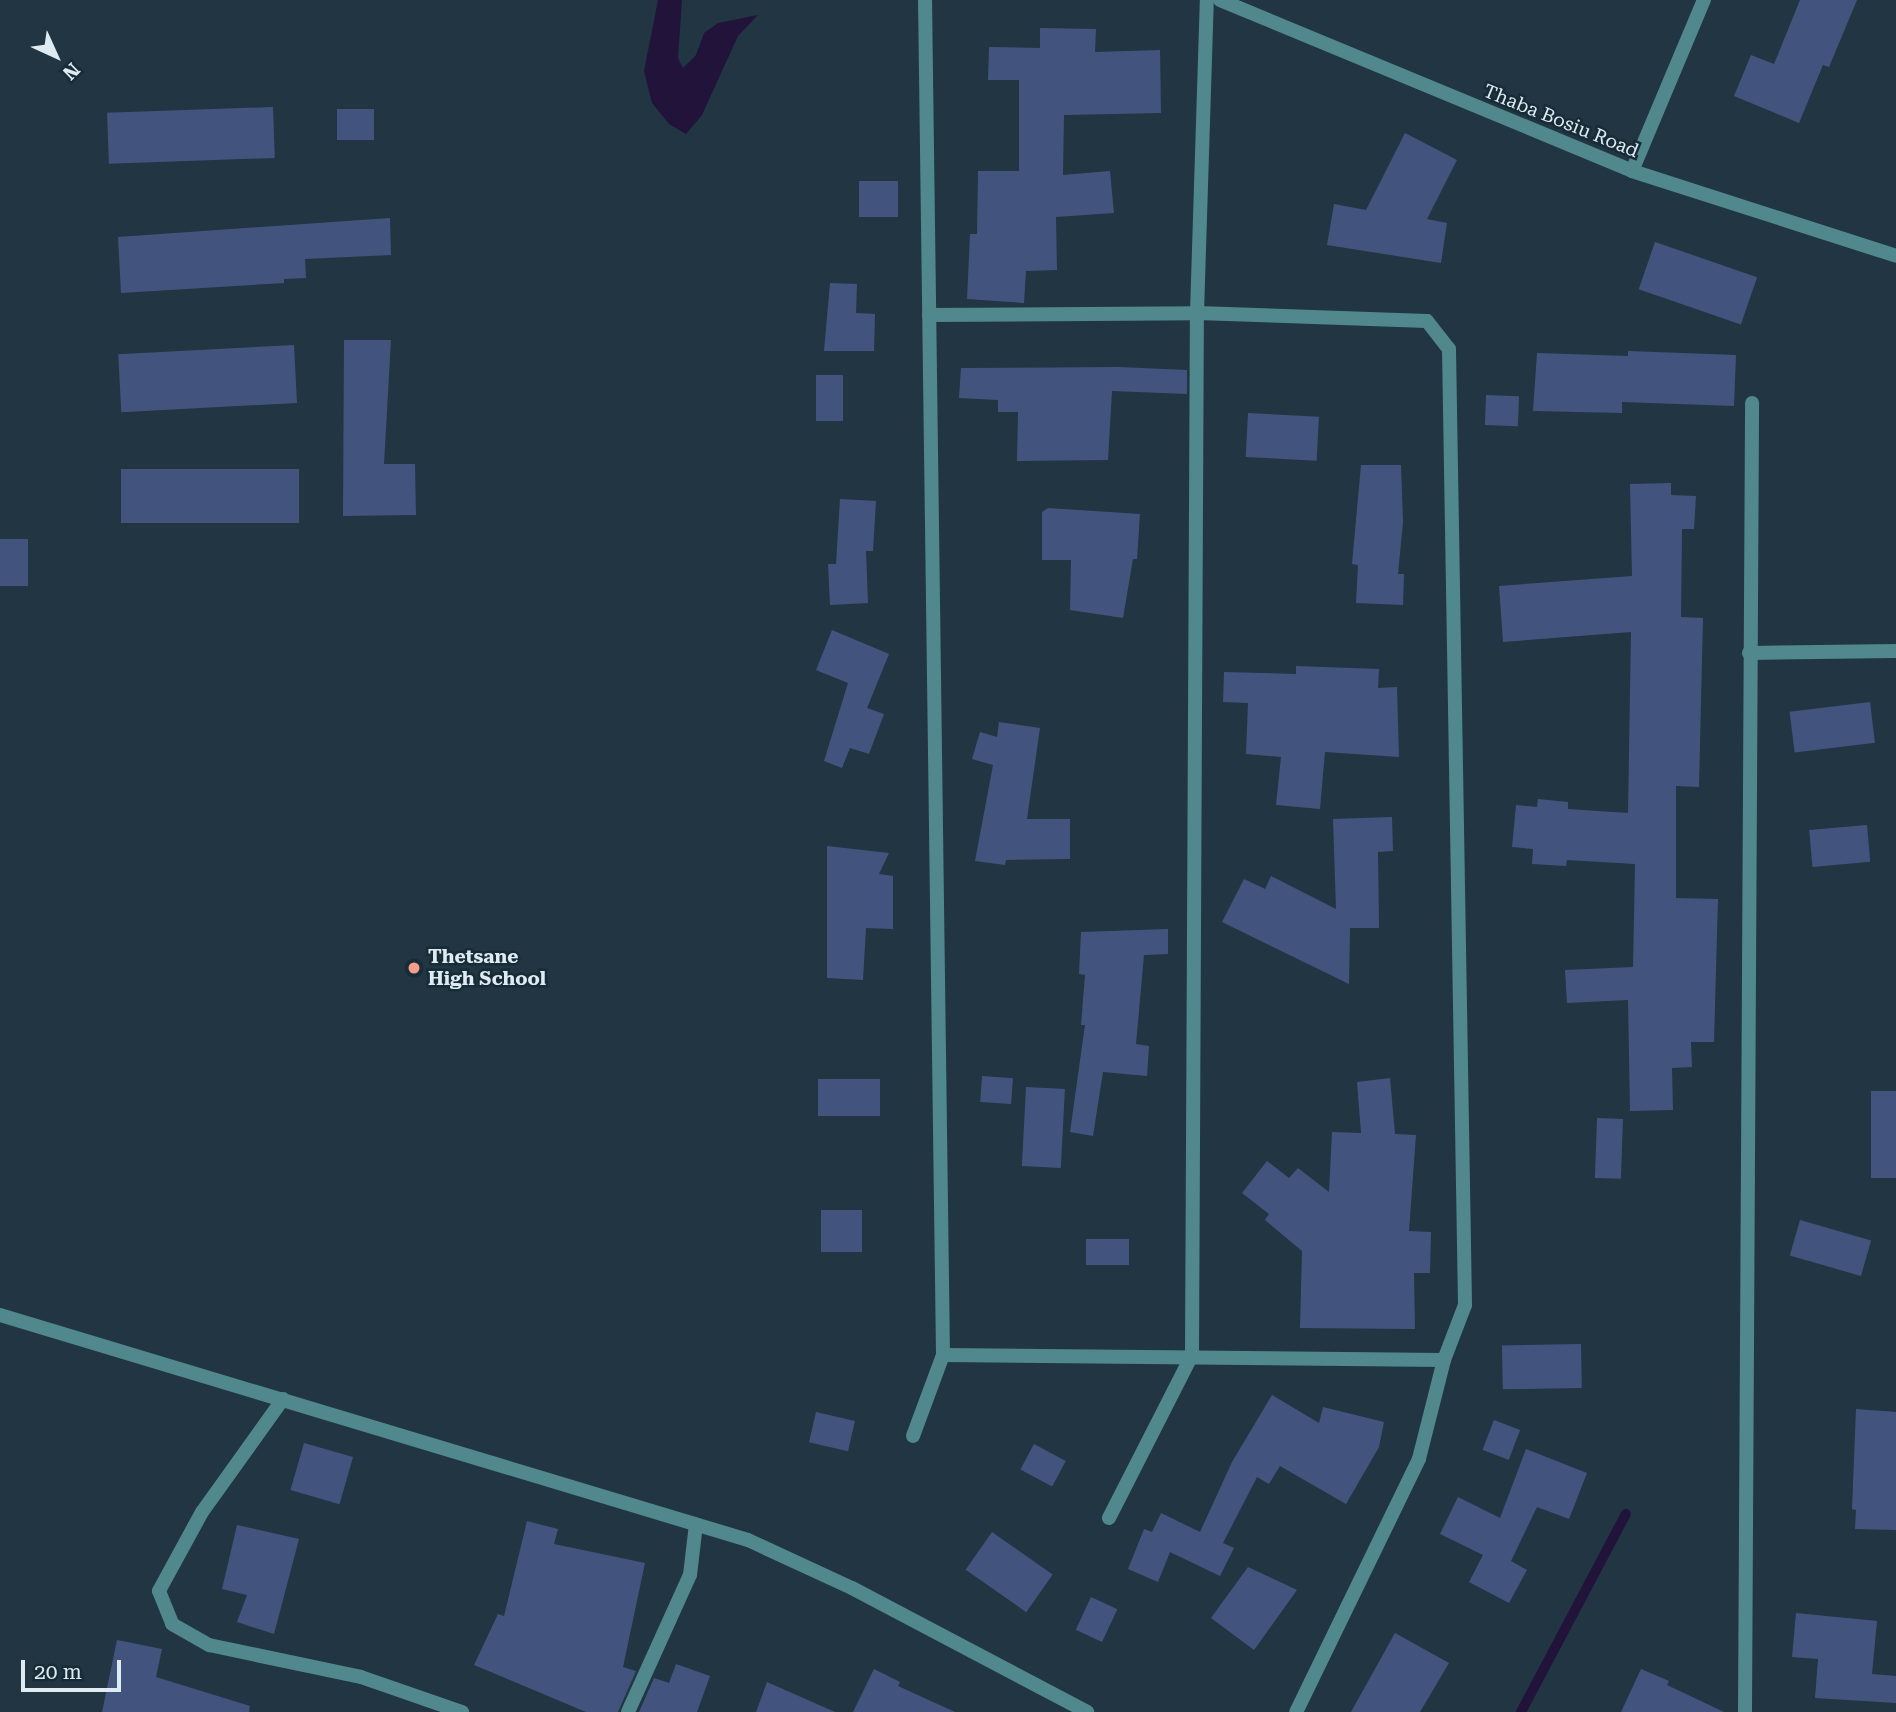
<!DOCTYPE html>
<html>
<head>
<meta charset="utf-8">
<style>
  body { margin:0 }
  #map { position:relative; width:1896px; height:1712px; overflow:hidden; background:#213642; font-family:"Roboto Serif",serif }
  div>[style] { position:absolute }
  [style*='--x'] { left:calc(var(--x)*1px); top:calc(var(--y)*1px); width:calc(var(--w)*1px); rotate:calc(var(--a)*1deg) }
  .water>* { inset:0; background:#22133b }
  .stream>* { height:10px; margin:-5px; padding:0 5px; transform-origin:5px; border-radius:5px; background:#22133b }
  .building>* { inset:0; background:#42547e; transform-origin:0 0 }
  .minor>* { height:14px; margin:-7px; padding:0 7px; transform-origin:7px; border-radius:7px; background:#50888e }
  .tertiary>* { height:14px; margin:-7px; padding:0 7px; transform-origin:7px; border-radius:7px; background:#50888e }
  .dots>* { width:19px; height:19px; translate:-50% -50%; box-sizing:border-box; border:4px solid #172c37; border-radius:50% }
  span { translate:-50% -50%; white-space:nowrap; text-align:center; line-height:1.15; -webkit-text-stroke:5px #172c37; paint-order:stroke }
  .street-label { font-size:19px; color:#deebf2 }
  .poi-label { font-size:19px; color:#deebf2; font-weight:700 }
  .left { translate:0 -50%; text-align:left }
  .north { position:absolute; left:21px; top:21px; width:70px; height:70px; -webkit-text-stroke:5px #172c37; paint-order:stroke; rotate:135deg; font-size:19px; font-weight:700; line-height:28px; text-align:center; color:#deebf2 }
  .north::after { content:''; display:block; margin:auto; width:24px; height:32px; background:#deebf2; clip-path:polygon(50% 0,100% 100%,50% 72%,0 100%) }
  .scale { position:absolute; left:21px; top:1660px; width:100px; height:32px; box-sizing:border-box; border:4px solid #deebf2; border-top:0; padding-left:9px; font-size:21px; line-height:24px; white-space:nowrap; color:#deebf2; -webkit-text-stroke:5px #172c37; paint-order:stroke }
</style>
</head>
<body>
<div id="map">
  <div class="water">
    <div style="clip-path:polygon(658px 0,682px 0,678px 58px,683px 68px,696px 55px,704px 33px,718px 23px,758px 15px,738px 36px,702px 115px,686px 134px,669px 124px,652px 103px,644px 71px)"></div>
  </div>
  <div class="stream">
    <div style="--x:1521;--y:1712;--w:224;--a:-62.1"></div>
  </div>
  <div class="building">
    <div style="clip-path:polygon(1800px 0,1857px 0,1829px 67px,1823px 65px,1799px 123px,1734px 96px,1751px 55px,1774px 64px)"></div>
    <div style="clip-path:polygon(1040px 28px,1096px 29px,1095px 52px,1160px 50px,1161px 113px,1064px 115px,1063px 175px,1110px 171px,1114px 213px,1056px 217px,1057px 270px,1026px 271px,1024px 303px,967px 299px,970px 234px,977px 234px,978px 171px,1019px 171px,1019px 80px,988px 80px,989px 47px,1040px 48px)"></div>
    <div style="left:273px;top:107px;width:51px;height:166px;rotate:88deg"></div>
    <div style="left:337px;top:109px;width:37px;height:31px"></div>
    <div style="clip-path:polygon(1405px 133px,1457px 160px,1427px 219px,1447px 223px,1441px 263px,1327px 245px,1334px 204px,1366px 210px)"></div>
    <div style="left:859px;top:181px;width:39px;height:36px"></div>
    <div style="clip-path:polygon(390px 218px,391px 255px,305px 259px,306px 278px,284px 279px,284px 283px,121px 293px,118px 237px)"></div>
    <div style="left:1655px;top:242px;width:108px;height:50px;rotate:19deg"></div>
    <div style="clip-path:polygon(830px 283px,857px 284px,856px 313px,875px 314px,874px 351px,824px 351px)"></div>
    <div style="clip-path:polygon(344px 340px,391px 340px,384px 464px,415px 464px,416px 515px,343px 516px)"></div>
    <div style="left:294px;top:345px;width:58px;height:176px;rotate:87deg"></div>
    <div style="clip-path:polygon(1628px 351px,1736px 355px,1734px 406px,1622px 402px,1622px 413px,1533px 411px,1537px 353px,1628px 356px)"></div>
    <div style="clip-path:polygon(1119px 367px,1187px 370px,1187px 394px,1112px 391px,1108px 460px,1017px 461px,1018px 412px,998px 412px,998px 400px,959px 398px,961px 368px)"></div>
    <div style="left:816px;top:375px;width:27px;height:46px"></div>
    <div style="left:1486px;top:395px;width:33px;height:30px;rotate:2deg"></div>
    <div style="left:1248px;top:413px;width:71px;height:44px;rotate:3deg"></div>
    <div style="clip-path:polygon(1361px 465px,1401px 465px,1403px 522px,1398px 574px,1404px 574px,1403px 605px,1356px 603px,1358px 565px,1352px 564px)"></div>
    <div style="left:299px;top:469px;width:54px;height:178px;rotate:90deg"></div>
    <div style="clip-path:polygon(1671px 483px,1671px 495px,1696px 496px,1694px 529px,1682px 529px,1681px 617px,1703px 618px,1699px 787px,1676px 786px,1676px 898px,1718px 899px,1714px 1042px,1691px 1042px,1692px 1067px,1672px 1068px,1673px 1110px,1630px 1111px,1628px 1000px,1567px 1003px,1565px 970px,1633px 967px,1635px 864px,1567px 860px,1566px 866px,1532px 864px,1533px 849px,1512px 847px,1516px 805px,1537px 807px,1538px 799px,1568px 802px,1568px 809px,1628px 813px,1631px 632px,1503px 642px,1499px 586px,1632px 576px,1630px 484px)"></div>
    <div style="clip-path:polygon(840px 499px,876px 501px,873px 551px,866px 551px,868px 603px,830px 605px,828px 564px,836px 564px)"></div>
    <div style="clip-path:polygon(1048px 508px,1140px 514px,1137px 559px,1133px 559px,1123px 618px,1070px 610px,1071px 560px,1042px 560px,1042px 512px)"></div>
    <div style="left:0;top:539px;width:28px;height:47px"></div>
    <div style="clip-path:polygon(832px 630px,889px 654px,867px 708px,884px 714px,869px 754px,850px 748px,842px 768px,824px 761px,848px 683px,816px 670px)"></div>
    <div style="clip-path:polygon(1296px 666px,1379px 669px,1378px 688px,1397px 687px,1399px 757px,1325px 752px,1320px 809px,1276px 805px,1281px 757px,1246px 754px,1248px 703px,1223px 702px,1224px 672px,1296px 674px)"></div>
    <div style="left:1870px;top:702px;width:41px;height:81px;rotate:83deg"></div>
    <div style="clip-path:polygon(999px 722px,1040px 728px,1027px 819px,1070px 819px,1070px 859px,1006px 860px,1005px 865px,975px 861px,993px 765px,972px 759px,980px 732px,997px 737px)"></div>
    <div style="clip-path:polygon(1392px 817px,1393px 851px,1378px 852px,1379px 928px,1350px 928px,1349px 984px,1222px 922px,1244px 879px,1265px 889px,1271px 876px,1336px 909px,1333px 819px)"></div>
    <div style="left:1867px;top:825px;width:37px;height:58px;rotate:85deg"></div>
    <div style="clip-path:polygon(827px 846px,889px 853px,879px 874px,893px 876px,893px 929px,866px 928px,863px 980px,827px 978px)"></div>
    <div style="clip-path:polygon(1168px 929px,1168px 954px,1144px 955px,1136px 1044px,1149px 1046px,1147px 1076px,1103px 1072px,1093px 1136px,1070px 1132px,1085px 1025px,1081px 1025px,1085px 975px,1079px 974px,1081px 932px)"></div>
    <div style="left:982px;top:1076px;width:31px;height:26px;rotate:4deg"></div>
    <div style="clip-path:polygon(1390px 1078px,1395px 1134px,1416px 1135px,1409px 1231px,1431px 1232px,1430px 1273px,1414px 1273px,1415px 1329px,1300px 1328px,1302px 1251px,1265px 1220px,1269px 1214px,1242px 1193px,1267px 1161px,1289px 1178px,1298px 1168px,1329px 1192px,1332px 1132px,1361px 1133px,1357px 1082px)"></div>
    <div style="left:818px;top:1079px;width:62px;height:37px"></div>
    <div style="left:1026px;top:1087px;width:39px;height:79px;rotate:3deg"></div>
    <div style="left:1871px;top:1091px;width:25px;height:87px"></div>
    <div style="left:1597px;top:1118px;width:26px;height:60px;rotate:2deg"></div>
    <div style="left:821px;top:1210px;width:41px;height:42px"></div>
    <div style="left:1800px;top:1220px;width:74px;height:37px;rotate:16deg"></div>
    <div style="left:1129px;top:1239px;width:26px;height:43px;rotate:90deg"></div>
    <div style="left:1581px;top:1344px;width:44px;height:79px;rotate:89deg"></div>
    <div style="clip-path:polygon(1272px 1395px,1319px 1423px,1323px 1407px,1384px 1422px,1379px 1447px,1346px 1504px,1280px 1466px,1269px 1484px,1257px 1477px,1223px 1543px,1234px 1548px,1220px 1576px,1170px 1552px,1158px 1582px,1128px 1569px,1144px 1529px,1152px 1532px,1161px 1513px,1200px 1532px,1232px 1462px)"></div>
    <div style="clip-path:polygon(1856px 1409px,1896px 1412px,1896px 1530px,1855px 1529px,1856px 1510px,1852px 1509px)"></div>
    <div style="left:816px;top:1412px;width:40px;height:31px;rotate:13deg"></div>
    <div style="left:1494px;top:1420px;width:28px;height:32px;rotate:21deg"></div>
    <div style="left:304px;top:1443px;width:51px;height:49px;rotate:16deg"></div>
    <div style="left:1034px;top:1444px;width:36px;height:29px;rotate:28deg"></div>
    <div style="clip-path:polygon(1526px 1449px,1587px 1473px,1569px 1519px,1537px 1507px,1511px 1561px,1527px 1570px,1509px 1603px,1469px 1582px,1483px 1555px,1440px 1534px,1458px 1497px,1500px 1518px)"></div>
    <div style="clip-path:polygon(527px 1521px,558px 1529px,554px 1544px,645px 1563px,623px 1667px,636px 1671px,618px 1712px,586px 1712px,474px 1665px,498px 1614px,504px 1616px)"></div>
    <div style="clip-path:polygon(237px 1525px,299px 1539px,274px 1634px,237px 1622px,247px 1595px,222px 1589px)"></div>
    <div style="left:992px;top:1532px;width:74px;height:46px;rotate:35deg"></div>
    <div style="clip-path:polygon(1248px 1567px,1297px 1590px,1254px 1650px,1211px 1618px)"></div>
    <div style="left:1091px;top:1597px;width:29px;height:36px;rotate:25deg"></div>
    <div style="clip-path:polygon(1796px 1613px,1877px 1621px,1872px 1674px,1896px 1676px,1896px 1703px,1815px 1698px,1818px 1659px,1792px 1657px)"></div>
    <div style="clip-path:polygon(1395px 1633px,1449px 1663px,1420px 1712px,1351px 1712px)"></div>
    <div style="clip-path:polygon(117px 1640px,162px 1649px,156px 1677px,250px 1706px,249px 1712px,102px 1712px)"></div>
    <div style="clip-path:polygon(676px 1664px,710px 1676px,697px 1712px,639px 1712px,654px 1678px,669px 1683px)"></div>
    <div style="clip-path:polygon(874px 1669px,900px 1682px,898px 1686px,955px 1712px,853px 1712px)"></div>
    <div style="clip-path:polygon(1641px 1669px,1669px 1681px,1667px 1685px,1724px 1712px,1621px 1712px)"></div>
    <div style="clip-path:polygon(767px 1682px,835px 1712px,756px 1712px)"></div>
  </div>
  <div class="minor">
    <div style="--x:1632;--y:171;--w:186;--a:-67.2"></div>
    <div style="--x:929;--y:315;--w:268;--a:-0.4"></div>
    <div style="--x:1197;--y:313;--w:230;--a:2"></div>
    <div style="--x:1427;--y:321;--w:36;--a:52"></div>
    <div style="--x:1449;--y:349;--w:956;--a:89.04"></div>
    <div style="--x:1465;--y:1305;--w:59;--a:110.9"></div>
    <div style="--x:1444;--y:1360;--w:102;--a:104.2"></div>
    <div style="--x:1419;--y:1459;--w:281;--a:115.9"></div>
    <div style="--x:1749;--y:653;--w:147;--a:-0.8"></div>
    <div style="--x:0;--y:1315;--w:781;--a:16.74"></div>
    <div style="--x:748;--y:1540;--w:115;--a:24.8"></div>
    <div style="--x:852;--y:1588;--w:266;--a:27.8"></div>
    <div style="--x:943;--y:1355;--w:501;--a:0.57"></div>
    <div style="--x:283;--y:1399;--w:139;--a:125.6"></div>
    <div style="--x:202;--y:1512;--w:90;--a:118.6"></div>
    <div style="--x:159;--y:1591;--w:35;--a:68"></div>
    <div style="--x:172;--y:1624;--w:43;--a:29.6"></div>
    <div style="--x:209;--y:1645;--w:155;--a:11.9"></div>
    <div style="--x:361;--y:1677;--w:107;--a:19.1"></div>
    <div style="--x:913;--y:1436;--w:86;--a:-69.7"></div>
    <div style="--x:943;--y:1355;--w:1355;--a:-90.76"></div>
    <div style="--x:1109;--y:1518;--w:183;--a:-63"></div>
    <div style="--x:1192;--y:1355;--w:1042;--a:-89.73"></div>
    <div style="--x:1197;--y:313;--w:313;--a:-88.2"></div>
    <div style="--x:628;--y:1712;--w:150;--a:-65.7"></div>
    <div style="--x:690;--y:1575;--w:51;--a:-83.3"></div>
    <div style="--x:1745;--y:1712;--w:1309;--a:-89.69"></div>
  </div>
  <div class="tertiary">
    <div style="--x:1220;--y:0;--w:446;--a:22.5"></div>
    <div style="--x:1632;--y:171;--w:277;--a:17.8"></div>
  </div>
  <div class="dots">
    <div style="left:414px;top:968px;background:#f49d8d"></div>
  </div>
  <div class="street-label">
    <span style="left:1561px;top:121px;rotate:22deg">Thaba Bosiu Road</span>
  </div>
  <div class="poi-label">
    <span class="left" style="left:428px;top:968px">Thetsane<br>High School</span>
  </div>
  <div class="north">N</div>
  <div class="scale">20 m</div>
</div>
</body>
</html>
